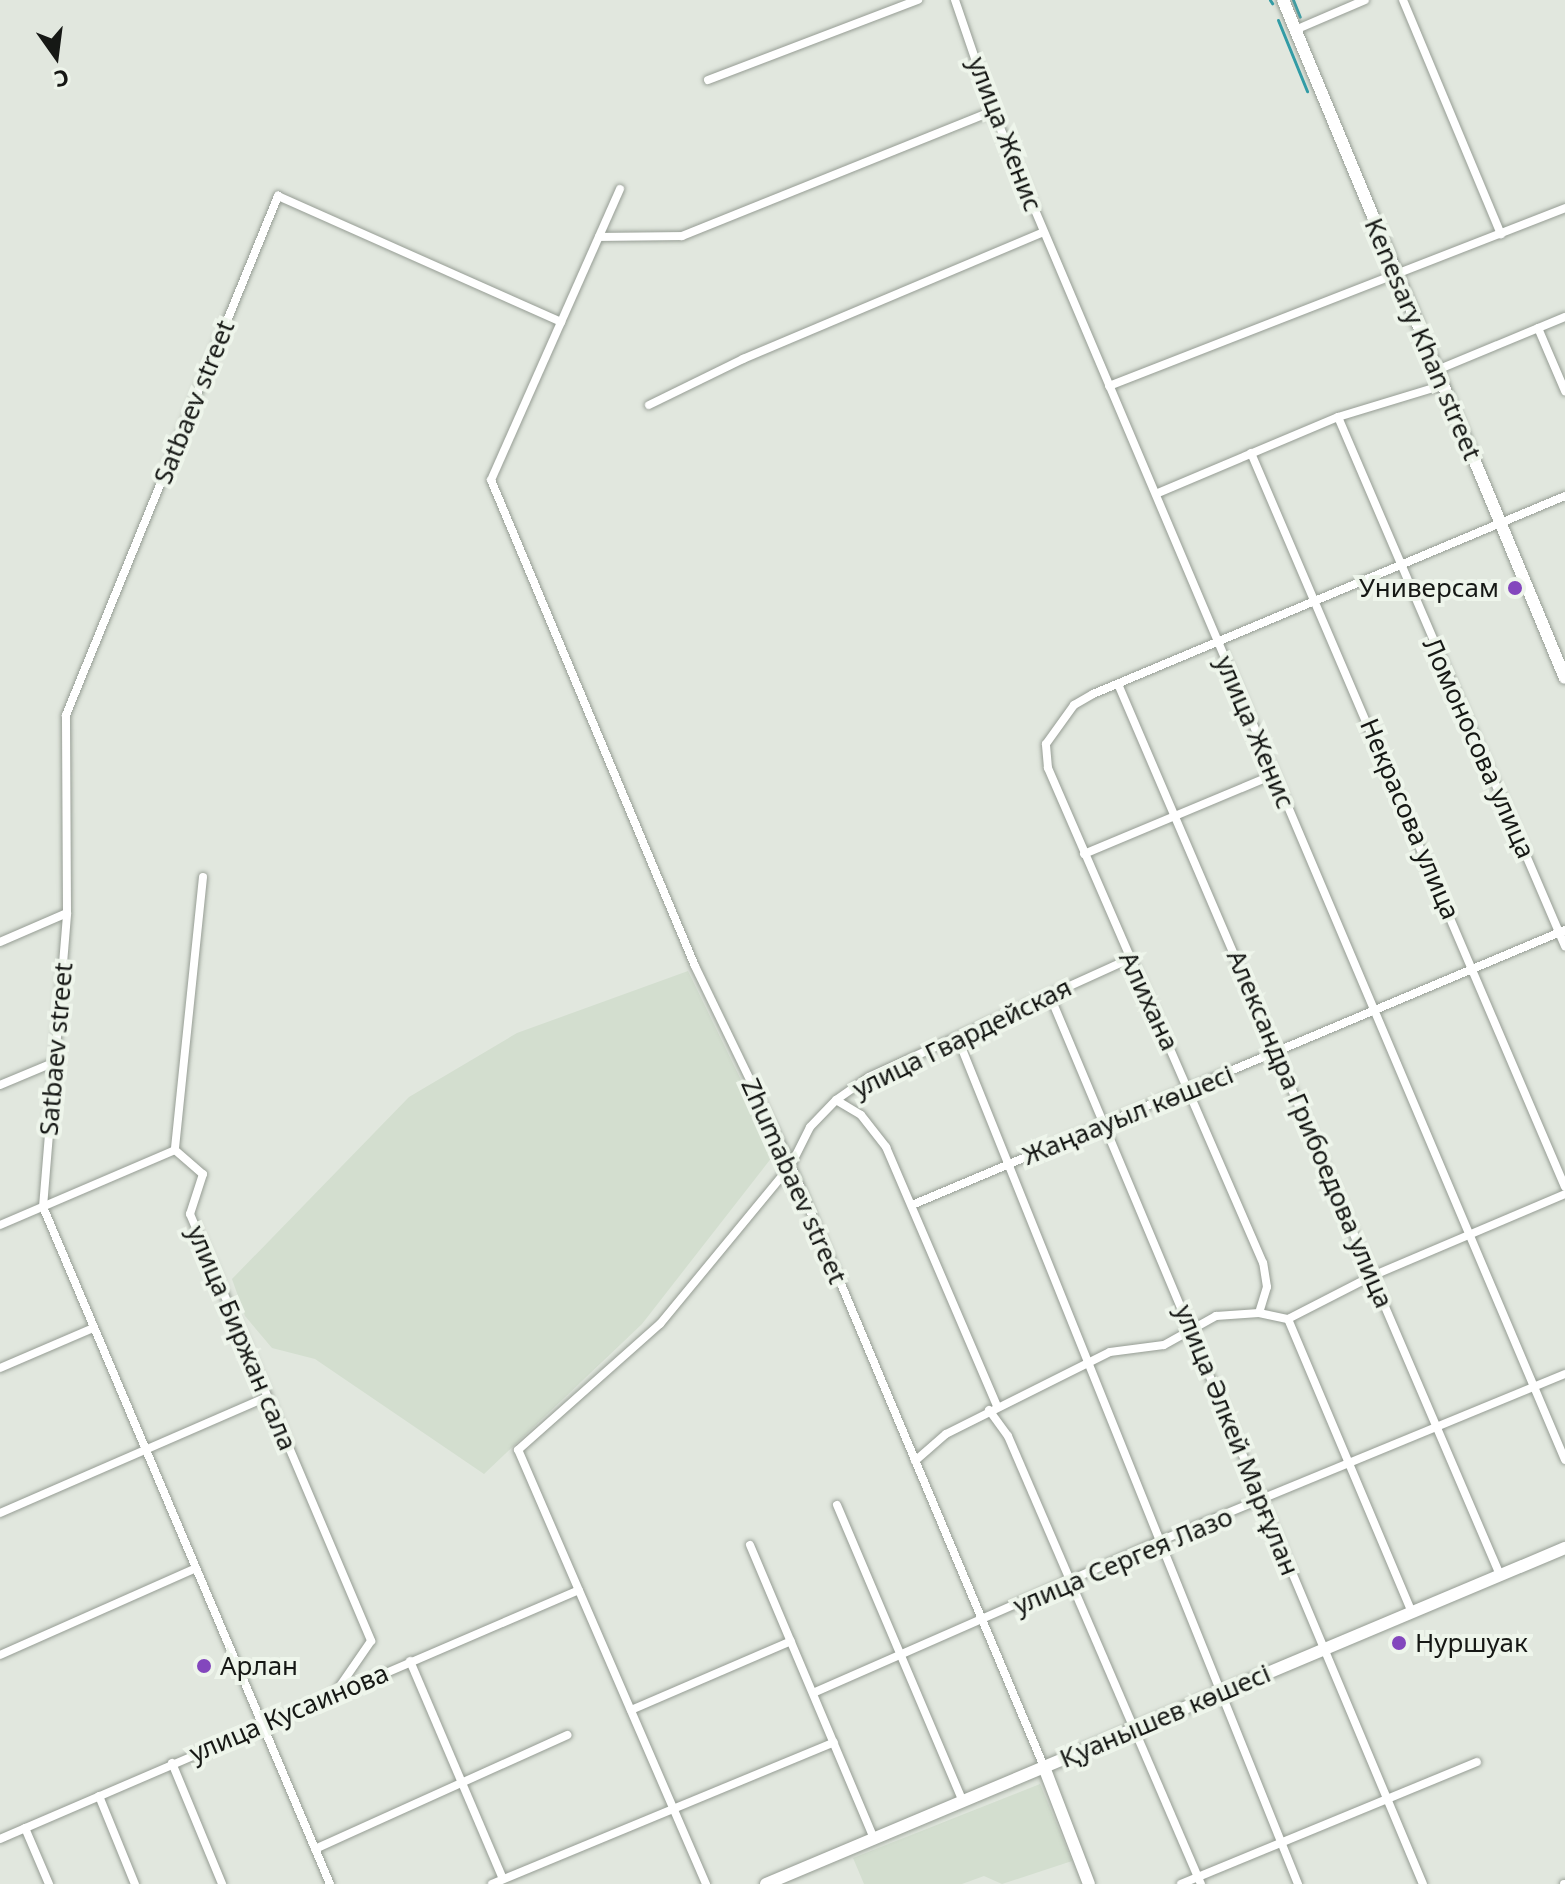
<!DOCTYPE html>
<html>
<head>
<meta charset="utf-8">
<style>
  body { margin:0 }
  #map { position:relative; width:1565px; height:1884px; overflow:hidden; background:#e1e7de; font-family:"Noto Sans",sans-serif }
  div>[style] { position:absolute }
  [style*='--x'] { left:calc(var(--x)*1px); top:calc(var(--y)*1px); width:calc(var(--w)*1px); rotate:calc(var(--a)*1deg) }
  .built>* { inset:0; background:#d3decf }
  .stream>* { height:3px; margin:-1.5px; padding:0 1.5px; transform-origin:1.5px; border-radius:1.5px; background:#319ca6 }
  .roads { filter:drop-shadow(0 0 2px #969d94) drop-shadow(0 0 2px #969d94) }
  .street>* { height:8px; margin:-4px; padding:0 4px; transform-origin:4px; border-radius:4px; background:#fff }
  .secondary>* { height:12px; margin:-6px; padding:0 6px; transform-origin:6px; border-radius:6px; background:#fff }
  .dots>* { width:22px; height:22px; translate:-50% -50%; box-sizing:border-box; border:4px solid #eef5eb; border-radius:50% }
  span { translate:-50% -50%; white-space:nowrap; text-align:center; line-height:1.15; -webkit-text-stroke:8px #eef5eb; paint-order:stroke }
  .street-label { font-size:26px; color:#161815 }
  .poi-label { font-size:26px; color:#161815 }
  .right { translate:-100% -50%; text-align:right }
  .left { translate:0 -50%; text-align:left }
  .north { position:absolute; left:16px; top:16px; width:80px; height:80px; -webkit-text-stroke:6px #eef5eb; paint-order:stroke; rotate:166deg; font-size:22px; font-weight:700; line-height:32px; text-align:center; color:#161815 }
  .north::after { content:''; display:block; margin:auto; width:28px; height:36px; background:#161815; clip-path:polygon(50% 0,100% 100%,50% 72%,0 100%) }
</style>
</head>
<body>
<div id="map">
  <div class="built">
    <div style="clip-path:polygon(688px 971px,776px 1152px,642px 1324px,484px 1474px,315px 1359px,272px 1348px,245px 1316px,232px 1279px,409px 1097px,517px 1033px)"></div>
    <div style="clip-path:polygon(1040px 1784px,1072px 1861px,1002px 1884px,984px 1876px,962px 1884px,864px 1884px,853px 1858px)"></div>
  </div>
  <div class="stream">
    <div style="--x:1270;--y:0;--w:4;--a:56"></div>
    <div style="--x:1293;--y:0;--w:18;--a:68"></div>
    <div style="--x:1278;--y:20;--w:77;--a:67.8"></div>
  </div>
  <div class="roads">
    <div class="street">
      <div style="--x:955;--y:0;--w:117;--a:71.1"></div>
      <div style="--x:993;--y:111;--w:1465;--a:67.02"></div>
      <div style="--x:1403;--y:0;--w:254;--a:67.3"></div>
      <div style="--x:1295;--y:30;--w:76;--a:-23.2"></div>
      <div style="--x:708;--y:80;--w:225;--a:-20.9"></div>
      <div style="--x:620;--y:189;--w:318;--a:113.9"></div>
      <div style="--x:491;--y:480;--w:527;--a:67.23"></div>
      <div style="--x:695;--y:966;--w:221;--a:64.2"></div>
      <div style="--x:791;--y:1165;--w:653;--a:67.2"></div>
      <div style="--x:599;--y:237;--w:83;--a:-0.7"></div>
      <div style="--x:682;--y:236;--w:335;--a:-21.9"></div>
      <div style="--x:1538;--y:328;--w:69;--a:66.8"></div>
      <div style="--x:1437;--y:370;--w:139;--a:-22.5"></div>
      <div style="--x:1109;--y:386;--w:490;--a:-21.3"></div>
      <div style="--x:649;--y:405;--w:105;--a:-26.1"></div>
      <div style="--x:743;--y:359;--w:326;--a:-22.9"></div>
      <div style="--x:1338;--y:417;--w:576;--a:66.78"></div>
      <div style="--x:1251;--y:453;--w:798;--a:66.84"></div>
      <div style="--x:1158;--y:493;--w:195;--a:-22.9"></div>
      <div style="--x:1338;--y:417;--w:110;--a:-16.9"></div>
      <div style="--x:1118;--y:684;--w:969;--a:66.79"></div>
      <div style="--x:1084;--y:854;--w:205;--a:-22.7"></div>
      <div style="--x:203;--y:877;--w:274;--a:95.9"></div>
      <div style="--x:175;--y:1150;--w:37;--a:41"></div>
      <div style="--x:203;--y:1174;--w:42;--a:108"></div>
      <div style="--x:190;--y:1214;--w:464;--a:67"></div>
      <div style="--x:371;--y:1641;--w:62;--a:124.5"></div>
      <div style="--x:0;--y:942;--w:73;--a:-23.4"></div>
      <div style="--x:1050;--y:996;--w:963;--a:67.22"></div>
      <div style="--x:958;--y:1039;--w:911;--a:68.08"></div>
      <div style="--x:0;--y:1085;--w:60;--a:-22.7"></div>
      <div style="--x:836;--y:1100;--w:29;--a:31"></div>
      <div style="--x:861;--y:1115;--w:41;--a:52"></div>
      <div style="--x:886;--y:1147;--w:282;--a:66.8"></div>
      <div style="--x:912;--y:1205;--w:709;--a:-22.84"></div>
      <div style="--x:0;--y:1225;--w:190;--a:-23.2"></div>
      <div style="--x:1259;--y:1313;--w:27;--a:-73"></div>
      <div style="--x:1267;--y:1287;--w:24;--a:-99"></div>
      <div style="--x:1263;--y:1263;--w:540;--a:-113.48"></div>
      <div style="--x:1048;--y:768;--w:24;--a:-95"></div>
      <div style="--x:1046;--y:744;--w:48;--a:-54.3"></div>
      <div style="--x:1074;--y:705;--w:22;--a:-30"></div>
      <div style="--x:1093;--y:694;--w:512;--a:-22.76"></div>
      <div style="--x:1288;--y:1319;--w:318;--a:67.1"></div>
      <div style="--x:1288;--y:1319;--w:94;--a:-27.1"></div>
      <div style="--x:1372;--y:1276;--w:210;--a:-23"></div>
      <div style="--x:0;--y:1368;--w:99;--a:-23.2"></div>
      <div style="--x:989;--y:1410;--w:32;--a:54"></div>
      <div style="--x:1008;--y:1436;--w:488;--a:66.7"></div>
      <div style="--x:915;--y:1461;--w:41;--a:-41.1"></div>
      <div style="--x:946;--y:1434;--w:183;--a:-26.6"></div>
      <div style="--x:1110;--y:1352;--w:54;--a:-7.4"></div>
      <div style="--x:1164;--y:1345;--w:60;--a:-29.1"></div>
      <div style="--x:1216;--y:1316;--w:43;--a:-4"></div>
      <div style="--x:1259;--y:1313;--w:30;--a:12"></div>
      <div style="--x:837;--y:1505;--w:320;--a:67"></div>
      <div style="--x:0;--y:1513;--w:291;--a:-23.5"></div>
      <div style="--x:750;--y:1545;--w:318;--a:67.1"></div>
      <div style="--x:0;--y:1655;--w:214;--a:-23.9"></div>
      <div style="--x:410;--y:1661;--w:237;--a:66.9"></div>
      <div style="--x:813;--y:1693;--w:381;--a:-23.7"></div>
      <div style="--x:1162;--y:1540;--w:436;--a:-22.4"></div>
      <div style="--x:631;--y:1710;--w:174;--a:-23.3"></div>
      <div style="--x:172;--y:1763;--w:131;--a:67.5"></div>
      <div style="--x:99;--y:1796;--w:95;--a:67.8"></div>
      <div style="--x:25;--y:1828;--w:61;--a:66.8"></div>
      <div style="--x:0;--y:1839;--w:630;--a:-23.27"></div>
      <div style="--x:315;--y:1849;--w:277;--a:-24.3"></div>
      <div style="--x:330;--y:1884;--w:735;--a:-112.97"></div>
      <div style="--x:43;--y:1207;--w:295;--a:-85.3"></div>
      <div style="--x:67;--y:913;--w:198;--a:-90.3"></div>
      <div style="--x:66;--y:715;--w:561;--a:-67.78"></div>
      <div style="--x:278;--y:196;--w:310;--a:24"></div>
      <div style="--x:492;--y:1884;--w:370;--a:-22.5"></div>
      <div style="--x:706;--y:1884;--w:473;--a:-113.4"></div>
      <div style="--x:518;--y:1450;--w:190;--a:-41.6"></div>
      <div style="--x:660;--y:1324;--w:206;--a:-50.5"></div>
      <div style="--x:791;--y:1165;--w:42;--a:-63.4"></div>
      <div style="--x:810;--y:1127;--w:37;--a:-46"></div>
      <div style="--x:836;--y:1100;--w:40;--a:-34.9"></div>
      <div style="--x:869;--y:1077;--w:286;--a:-24.4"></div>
      <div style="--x:1181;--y:1884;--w:320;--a:-22.4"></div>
      <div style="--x:1564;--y:1884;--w:1;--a:0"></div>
    </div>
    <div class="secondary">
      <div style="--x:1283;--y:0;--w:734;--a:67.42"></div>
      <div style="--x:1044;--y:1767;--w:125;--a:69"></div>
      <div style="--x:766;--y:1884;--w:867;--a:-22.81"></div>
    </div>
  </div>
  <div class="dots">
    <div style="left:1515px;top:588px;background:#8347bd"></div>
    <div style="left:1399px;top:1643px;background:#8347bd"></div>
    <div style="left:204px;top:1666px;background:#8347bd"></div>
  </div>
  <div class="street-label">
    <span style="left:1005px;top:134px;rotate:69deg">улица Женис</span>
    <span style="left:1423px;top:339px;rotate:67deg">Kenesary Khan street</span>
    <span style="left:194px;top:402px;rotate:-68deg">Satbaev street</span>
    <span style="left:1255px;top:732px;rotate:67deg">улица Женис</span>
    <span style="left:1479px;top:748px;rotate:66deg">Ломоносова улица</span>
    <span style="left:1410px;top:819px;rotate:67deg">Некрасова улица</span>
    <span style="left:1149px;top:1001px;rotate:65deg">Алихана</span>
    <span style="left:962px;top:1038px;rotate:-26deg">улица Гвардейская</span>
    <span style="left:56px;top:1049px;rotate:-85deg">Satbaev street</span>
    <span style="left:1128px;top:1115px;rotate:-22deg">Жаңаауыл көшесі</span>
    <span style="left:1310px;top:1129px;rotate:67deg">Александра Грибоедова улица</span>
    <span style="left:794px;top:1181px;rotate:66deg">Zhumabaev street</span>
    <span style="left:242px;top:1338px;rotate:67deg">улица Биржан сала</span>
    <span style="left:1237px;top:1440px;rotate:68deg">улица Әлкей Марғұлан</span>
    <span style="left:1123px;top:1561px;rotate:-23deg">улица Сергея Лазо</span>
    <span style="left:289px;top:1713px;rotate:-23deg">улица Кусаинова</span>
    <span style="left:1165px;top:1716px;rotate:-23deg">Қуанышев көшесі</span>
  </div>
  <div class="poi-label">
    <span class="right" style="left:1499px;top:588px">Универсам</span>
    <span class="left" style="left:1415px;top:1643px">Нуршуак</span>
    <span class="left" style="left:220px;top:1666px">Арлан</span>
  </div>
  <div class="north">С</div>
</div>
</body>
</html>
